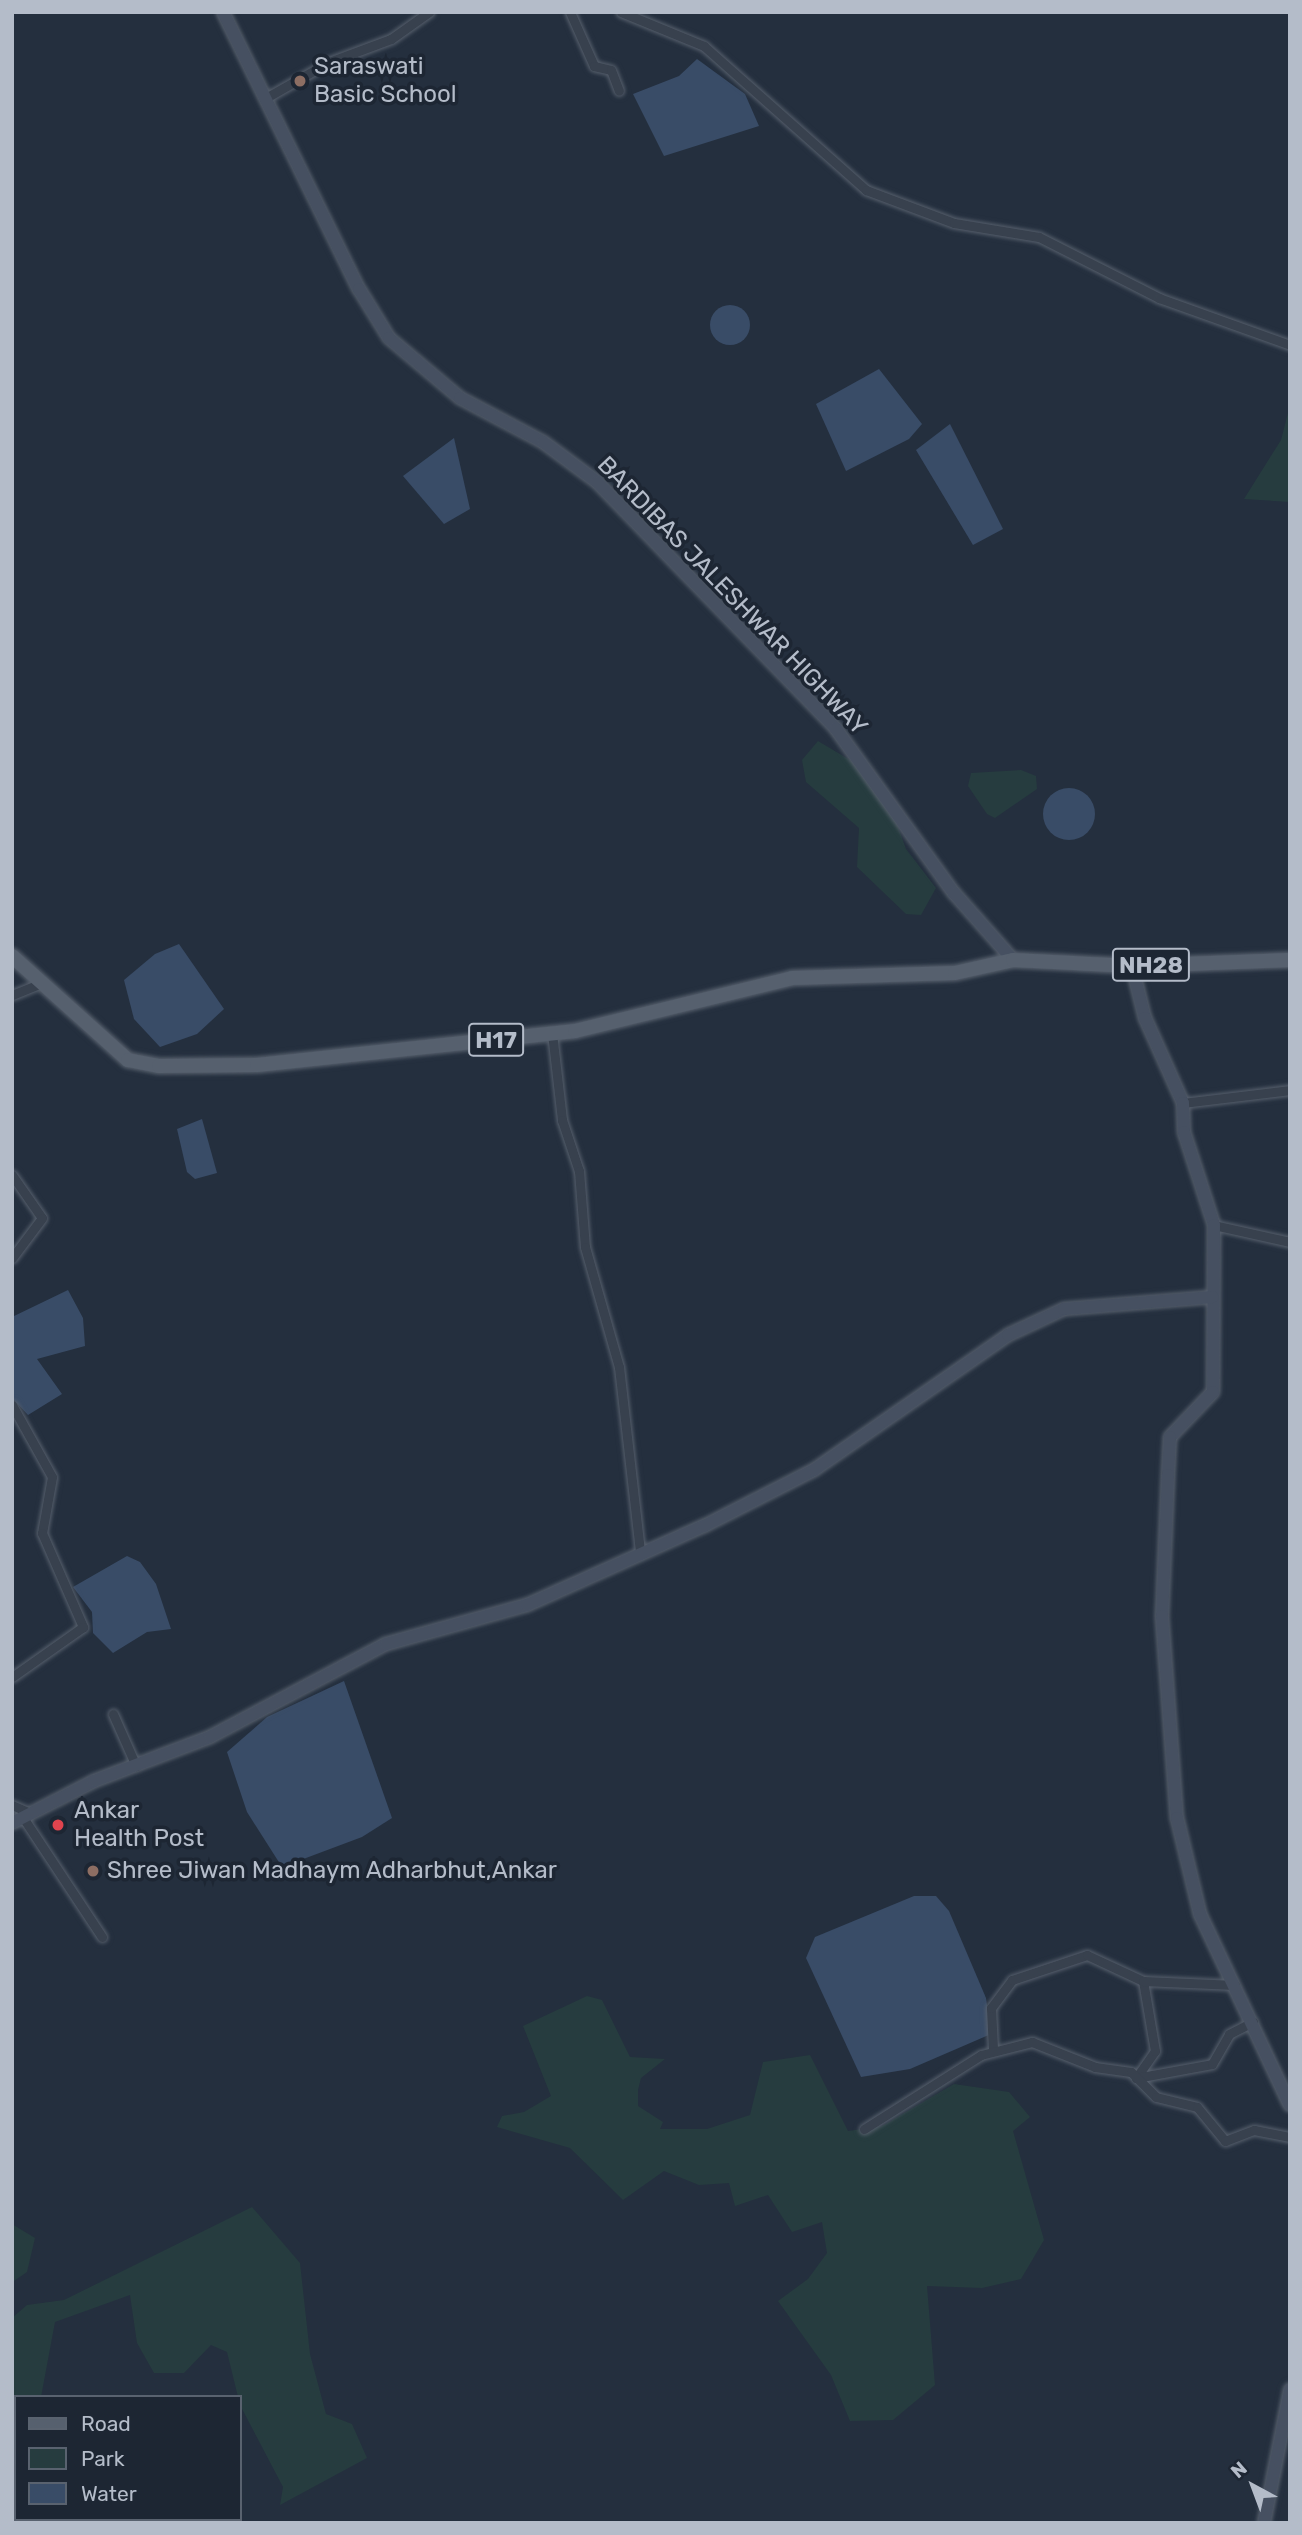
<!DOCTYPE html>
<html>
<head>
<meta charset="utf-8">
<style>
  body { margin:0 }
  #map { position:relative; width:1302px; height:2535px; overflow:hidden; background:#242f3e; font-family:Rubik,sans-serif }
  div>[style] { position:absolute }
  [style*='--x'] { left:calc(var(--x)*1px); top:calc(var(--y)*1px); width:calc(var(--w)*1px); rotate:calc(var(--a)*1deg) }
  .green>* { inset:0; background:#263c3f }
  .water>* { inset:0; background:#394c67 }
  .round { border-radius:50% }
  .roads { filter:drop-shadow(0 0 2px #565f6c) drop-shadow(0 0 2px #565f6c) }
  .street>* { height:9px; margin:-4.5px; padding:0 4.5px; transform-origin:4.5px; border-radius:4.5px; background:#38414e }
  .secondary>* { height:12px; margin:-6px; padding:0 6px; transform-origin:6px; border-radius:6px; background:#465061 }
  .primary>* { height:14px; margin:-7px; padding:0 7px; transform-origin:7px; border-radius:7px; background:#56606e }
  .dots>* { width:19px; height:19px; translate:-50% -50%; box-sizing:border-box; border:4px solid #1d2633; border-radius:50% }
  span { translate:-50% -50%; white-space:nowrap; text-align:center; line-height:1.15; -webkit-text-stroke:7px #1d2633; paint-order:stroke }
  .shield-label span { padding:2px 5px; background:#1d2633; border:2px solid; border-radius:5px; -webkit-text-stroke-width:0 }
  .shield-label { font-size:23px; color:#b4bcc9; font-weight:700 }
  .poi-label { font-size:24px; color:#b4bcc9 }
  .left { translate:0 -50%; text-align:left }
  .street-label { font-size:24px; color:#b4bcc9 }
  .frame { position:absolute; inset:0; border:14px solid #b4bcc9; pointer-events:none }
  .legend { position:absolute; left:14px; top:2395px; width:228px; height:126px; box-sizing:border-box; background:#1d2633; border:2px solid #59626f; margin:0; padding:9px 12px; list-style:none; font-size:21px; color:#b4bcc9 }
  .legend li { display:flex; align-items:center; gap:14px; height:35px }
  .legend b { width:35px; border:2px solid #59626f }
  .north { position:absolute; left:1218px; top:2451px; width:70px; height:70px; -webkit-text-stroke:5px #1d2633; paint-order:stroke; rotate:319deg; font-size:19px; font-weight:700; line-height:28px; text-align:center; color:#b4bcc9 }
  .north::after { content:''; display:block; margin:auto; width:24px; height:32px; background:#b4bcc9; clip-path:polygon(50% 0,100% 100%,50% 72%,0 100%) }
</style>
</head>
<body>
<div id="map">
  <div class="green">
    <div style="clip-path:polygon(1290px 405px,1290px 502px,1244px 499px,1281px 440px)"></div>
    <div style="clip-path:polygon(818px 741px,855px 763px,892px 810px,906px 849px,936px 888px,921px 915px,906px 914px,857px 867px,859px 828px,806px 782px,802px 760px)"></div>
    <div style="clip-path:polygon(1021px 770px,1036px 776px,1037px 789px,995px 818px,987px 814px,968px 786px,971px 773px)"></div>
    <div style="clip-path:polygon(587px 1996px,602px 2000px,630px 2057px,665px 2059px,641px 2078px,638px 2090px,638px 2106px,663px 2122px,660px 2129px,707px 2129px,750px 2115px,763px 2062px,810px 2055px,848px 2131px,882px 2126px,954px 2084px,1009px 2092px,1030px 2117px,1013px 2131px,1044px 2240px,1021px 2279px,982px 2288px,927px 2286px,935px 2385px,893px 2420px,850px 2421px,831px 2375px,778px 2301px,808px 2279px,827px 2253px,822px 2222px,792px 2232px,768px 2195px,735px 2206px,729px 2183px,699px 2185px,664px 2171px,623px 2200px,570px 2148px,497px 2127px,502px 2116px,524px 2112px,551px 2096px,523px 2026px)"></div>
    <div style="clip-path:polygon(252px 2207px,300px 2263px,310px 2354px,326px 2414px,352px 2424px,367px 2458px,280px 2505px,283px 2487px,240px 2405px,227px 2352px,211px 2345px,184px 2373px,154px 2373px,137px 2343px,130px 2295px,55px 2322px,41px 2397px,16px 2397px,12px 2416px,12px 2318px,27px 2305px,64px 2300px)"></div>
    <div style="clip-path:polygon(12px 2224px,35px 2238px,27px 2272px,14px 2281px)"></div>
  </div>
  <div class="water">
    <div style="clip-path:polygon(697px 59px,745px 94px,759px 126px,664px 156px,633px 94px,679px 76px)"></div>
    <div class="round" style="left:710px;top:305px;width:40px;height:40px"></div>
    <div style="clip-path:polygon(879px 369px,922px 424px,909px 439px,846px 471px,816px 404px)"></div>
    <div style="clip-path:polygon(950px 424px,1003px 529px,973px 545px,916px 450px)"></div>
    <div style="clip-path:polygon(454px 438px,470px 509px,444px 524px,403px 476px)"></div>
    <div class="round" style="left:1043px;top:788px;width:52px;height:52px"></div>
    <div style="clip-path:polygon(179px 944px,224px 1009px,197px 1034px,160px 1047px,134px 1019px,124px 980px,155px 954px)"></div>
    <div style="clip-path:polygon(202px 1119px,217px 1173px,195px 1179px,187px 1172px,177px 1129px)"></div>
    <div style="clip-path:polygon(68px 1290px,83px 1318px,85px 1346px,37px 1359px,62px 1394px,28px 1415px,12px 1398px,12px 1317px)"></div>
    <div style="clip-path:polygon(127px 1556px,140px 1562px,156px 1584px,171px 1629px,147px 1632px,113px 1653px,93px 1633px,92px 1612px,73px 1587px)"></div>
    <div style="clip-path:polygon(344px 1681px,392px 1818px,362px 1837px,282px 1867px,247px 1812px,227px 1752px,267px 1717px)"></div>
    <div style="clip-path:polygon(914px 1896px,936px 1896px,949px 1911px,986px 1998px,991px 2034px,910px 2069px,861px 2077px,806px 1958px,815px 1937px)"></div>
  </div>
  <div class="roads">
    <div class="street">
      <div style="--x:570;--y:12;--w:59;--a:66"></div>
      <div style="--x:594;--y:66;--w:17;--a:13"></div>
      <div style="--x:611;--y:70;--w:22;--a:69"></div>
      <div style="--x:621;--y:12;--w:90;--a:22.3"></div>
      <div style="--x:704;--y:46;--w:217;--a:41.6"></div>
      <div style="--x:866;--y:190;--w:94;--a:20.6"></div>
      <div style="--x:954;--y:223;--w:86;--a:9.4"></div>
      <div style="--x:1039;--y:237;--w:135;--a:26.9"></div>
      <div style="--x:1159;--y:298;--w:139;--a:19.7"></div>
      <div style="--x:264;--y:99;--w:75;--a:-29.6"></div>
      <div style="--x:329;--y:62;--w:66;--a:-20.4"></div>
      <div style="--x:391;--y:39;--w:47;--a:-35.4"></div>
      <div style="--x:12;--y:995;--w:31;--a:-22"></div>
      <div style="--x:552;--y:1033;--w:88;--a:83.4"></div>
      <div style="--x:562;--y:1120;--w:54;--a:71.6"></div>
      <div style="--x:579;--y:1171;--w:76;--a:85.5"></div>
      <div style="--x:585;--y:1247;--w:125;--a:74.2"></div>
      <div style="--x:619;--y:1367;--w:184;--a:83.5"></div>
      <div style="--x:1183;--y:1103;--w:108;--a:-6.9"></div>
      <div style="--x:12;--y:1175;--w:52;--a:55.1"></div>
      <div style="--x:42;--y:1218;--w:50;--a:126.9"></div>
      <div style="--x:1214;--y:1225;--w:78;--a:12.6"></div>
      <div style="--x:12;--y:1405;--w:82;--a:60.9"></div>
      <div style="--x:52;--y:1477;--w:57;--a:100.1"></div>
      <div style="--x:42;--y:1533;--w:103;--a:66.4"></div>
      <div style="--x:83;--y:1627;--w:87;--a:144.8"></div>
      <div style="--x:113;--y:1714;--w:57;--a:66.1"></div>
      <div style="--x:12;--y:1805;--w:17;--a:24"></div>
      <div style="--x:22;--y:1816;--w:145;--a:56.5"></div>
      <div style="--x:993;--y:2049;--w:41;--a:-92.8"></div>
      <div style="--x:991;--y:2008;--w:35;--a:-53"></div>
      <div style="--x:1012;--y:1980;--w:79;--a:-18.4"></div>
      <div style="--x:1087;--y:1955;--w:62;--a:24.9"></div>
      <div style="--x:1136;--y:2078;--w:33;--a:-55"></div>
      <div style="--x:1155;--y:2051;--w:71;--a:-99.7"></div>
      <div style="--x:1143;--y:1981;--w:92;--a:2.5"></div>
      <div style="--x:1136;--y:2078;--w:77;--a:-10.4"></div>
      <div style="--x:1212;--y:2064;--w:34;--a:-60"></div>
      <div style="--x:1229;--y:2034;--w:27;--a:-27"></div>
      <div style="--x:864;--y:2129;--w:138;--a:-32.3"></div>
      <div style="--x:981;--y:2055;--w:53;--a:-14.3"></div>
      <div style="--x:1032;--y:2042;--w:68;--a:21.6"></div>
      <div style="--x:1095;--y:2067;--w:36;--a:8"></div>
      <div style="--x:1131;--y:2072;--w:35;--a:45"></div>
      <div style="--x:1156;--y:2097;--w:42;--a:13.7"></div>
      <div style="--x:1197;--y:2107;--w:44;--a:50.5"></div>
      <div style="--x:1225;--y:2141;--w:31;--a:-21"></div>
      <div style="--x:1254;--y:2130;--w:37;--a:11"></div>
    </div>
    <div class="secondary">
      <div style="--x:223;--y:12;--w:309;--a:63.9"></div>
      <div style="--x:359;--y:289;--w:57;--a:58.5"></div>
      <div style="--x:389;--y:338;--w:93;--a:40.2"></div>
      <div style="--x:460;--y:398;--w:94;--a:27.9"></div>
      <div style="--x:543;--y:442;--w:67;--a:36.5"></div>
      <div style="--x:597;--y:482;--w:344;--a:45.9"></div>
      <div style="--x:836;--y:729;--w:202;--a:54.3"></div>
      <div style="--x:954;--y:893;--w:89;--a:48.6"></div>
      <div style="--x:1132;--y:966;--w:54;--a:76"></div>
      <div style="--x:1145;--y:1018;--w:93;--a:65.9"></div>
      <div style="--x:1183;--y:1103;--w:29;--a:88"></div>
      <div style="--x:1184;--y:1132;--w:98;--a:72.1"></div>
      <div style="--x:1214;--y:1225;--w:167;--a:90.3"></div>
      <div style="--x:1213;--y:1392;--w:62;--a:133.7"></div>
      <div style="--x:1170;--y:1437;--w:38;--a:93"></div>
      <div style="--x:1168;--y:1475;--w:141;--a:92.4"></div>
      <div style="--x:1162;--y:1616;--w:203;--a:85.8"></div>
      <div style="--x:1177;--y:1818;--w:99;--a:76.5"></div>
      <div style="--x:1200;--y:1914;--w:211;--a:64.8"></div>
      <div style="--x:12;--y:1823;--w:92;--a:-27.1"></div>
      <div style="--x:94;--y:1781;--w:124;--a:-20.8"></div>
      <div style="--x:210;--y:1737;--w:199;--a:-27.9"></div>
      <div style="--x:386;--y:1644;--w:146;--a:-15.5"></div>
      <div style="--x:527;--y:1605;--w:194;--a:-24.1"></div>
      <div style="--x:704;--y:1526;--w:123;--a:-27"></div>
      <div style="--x:814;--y:1470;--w:236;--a:-34.8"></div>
      <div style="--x:1008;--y:1335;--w:62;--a:-24.9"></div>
      <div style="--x:1064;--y:1309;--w:149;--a:-4.6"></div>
      <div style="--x:1264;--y:2523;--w:136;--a:-78.9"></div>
    </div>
    <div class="primary">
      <div style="--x:12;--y:956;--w:156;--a:41.9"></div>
      <div style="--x:128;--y:1060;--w:32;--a:11"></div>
      <div style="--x:159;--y:1066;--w:98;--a:-0.6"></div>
      <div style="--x:257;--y:1065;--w:320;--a:-6.1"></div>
      <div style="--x:575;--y:1031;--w:223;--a:-13.7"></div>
      <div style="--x:792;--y:978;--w:163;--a:-1.8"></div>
      <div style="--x:955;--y:973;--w:59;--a:-12.6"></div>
      <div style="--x:1013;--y:960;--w:119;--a:2.9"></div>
      <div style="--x:1132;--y:966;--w:158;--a:-2.2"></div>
    </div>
  </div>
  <div class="dots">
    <div style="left:300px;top:81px;background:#8d6e63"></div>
    <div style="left:58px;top:1825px;background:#e0444e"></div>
    <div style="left:93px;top:1871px;background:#8d6e63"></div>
  </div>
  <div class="shield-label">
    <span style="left:1151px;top:965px">NH28</span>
    <span style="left:496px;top:1040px">H17</span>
  </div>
  <div class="poi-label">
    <span class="left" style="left:314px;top:81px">Saraswati<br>Basic School</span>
    <span class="left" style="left:74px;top:1825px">Ankar<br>Health Post</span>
    <span class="left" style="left:107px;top:1871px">Shree Jiwan Madhaym Adharbhut,Ankar</span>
  </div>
  <div class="street-label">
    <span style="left:732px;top:596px;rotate:46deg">BARDIBAS JALESHWAR HIGHWAY</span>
  </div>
  <div class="frame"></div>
  <ul class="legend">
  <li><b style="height:9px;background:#56606e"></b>Road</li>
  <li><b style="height:19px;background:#263c3f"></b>Park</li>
  <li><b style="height:19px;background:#394c67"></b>Water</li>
  </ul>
  <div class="north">N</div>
</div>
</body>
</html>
